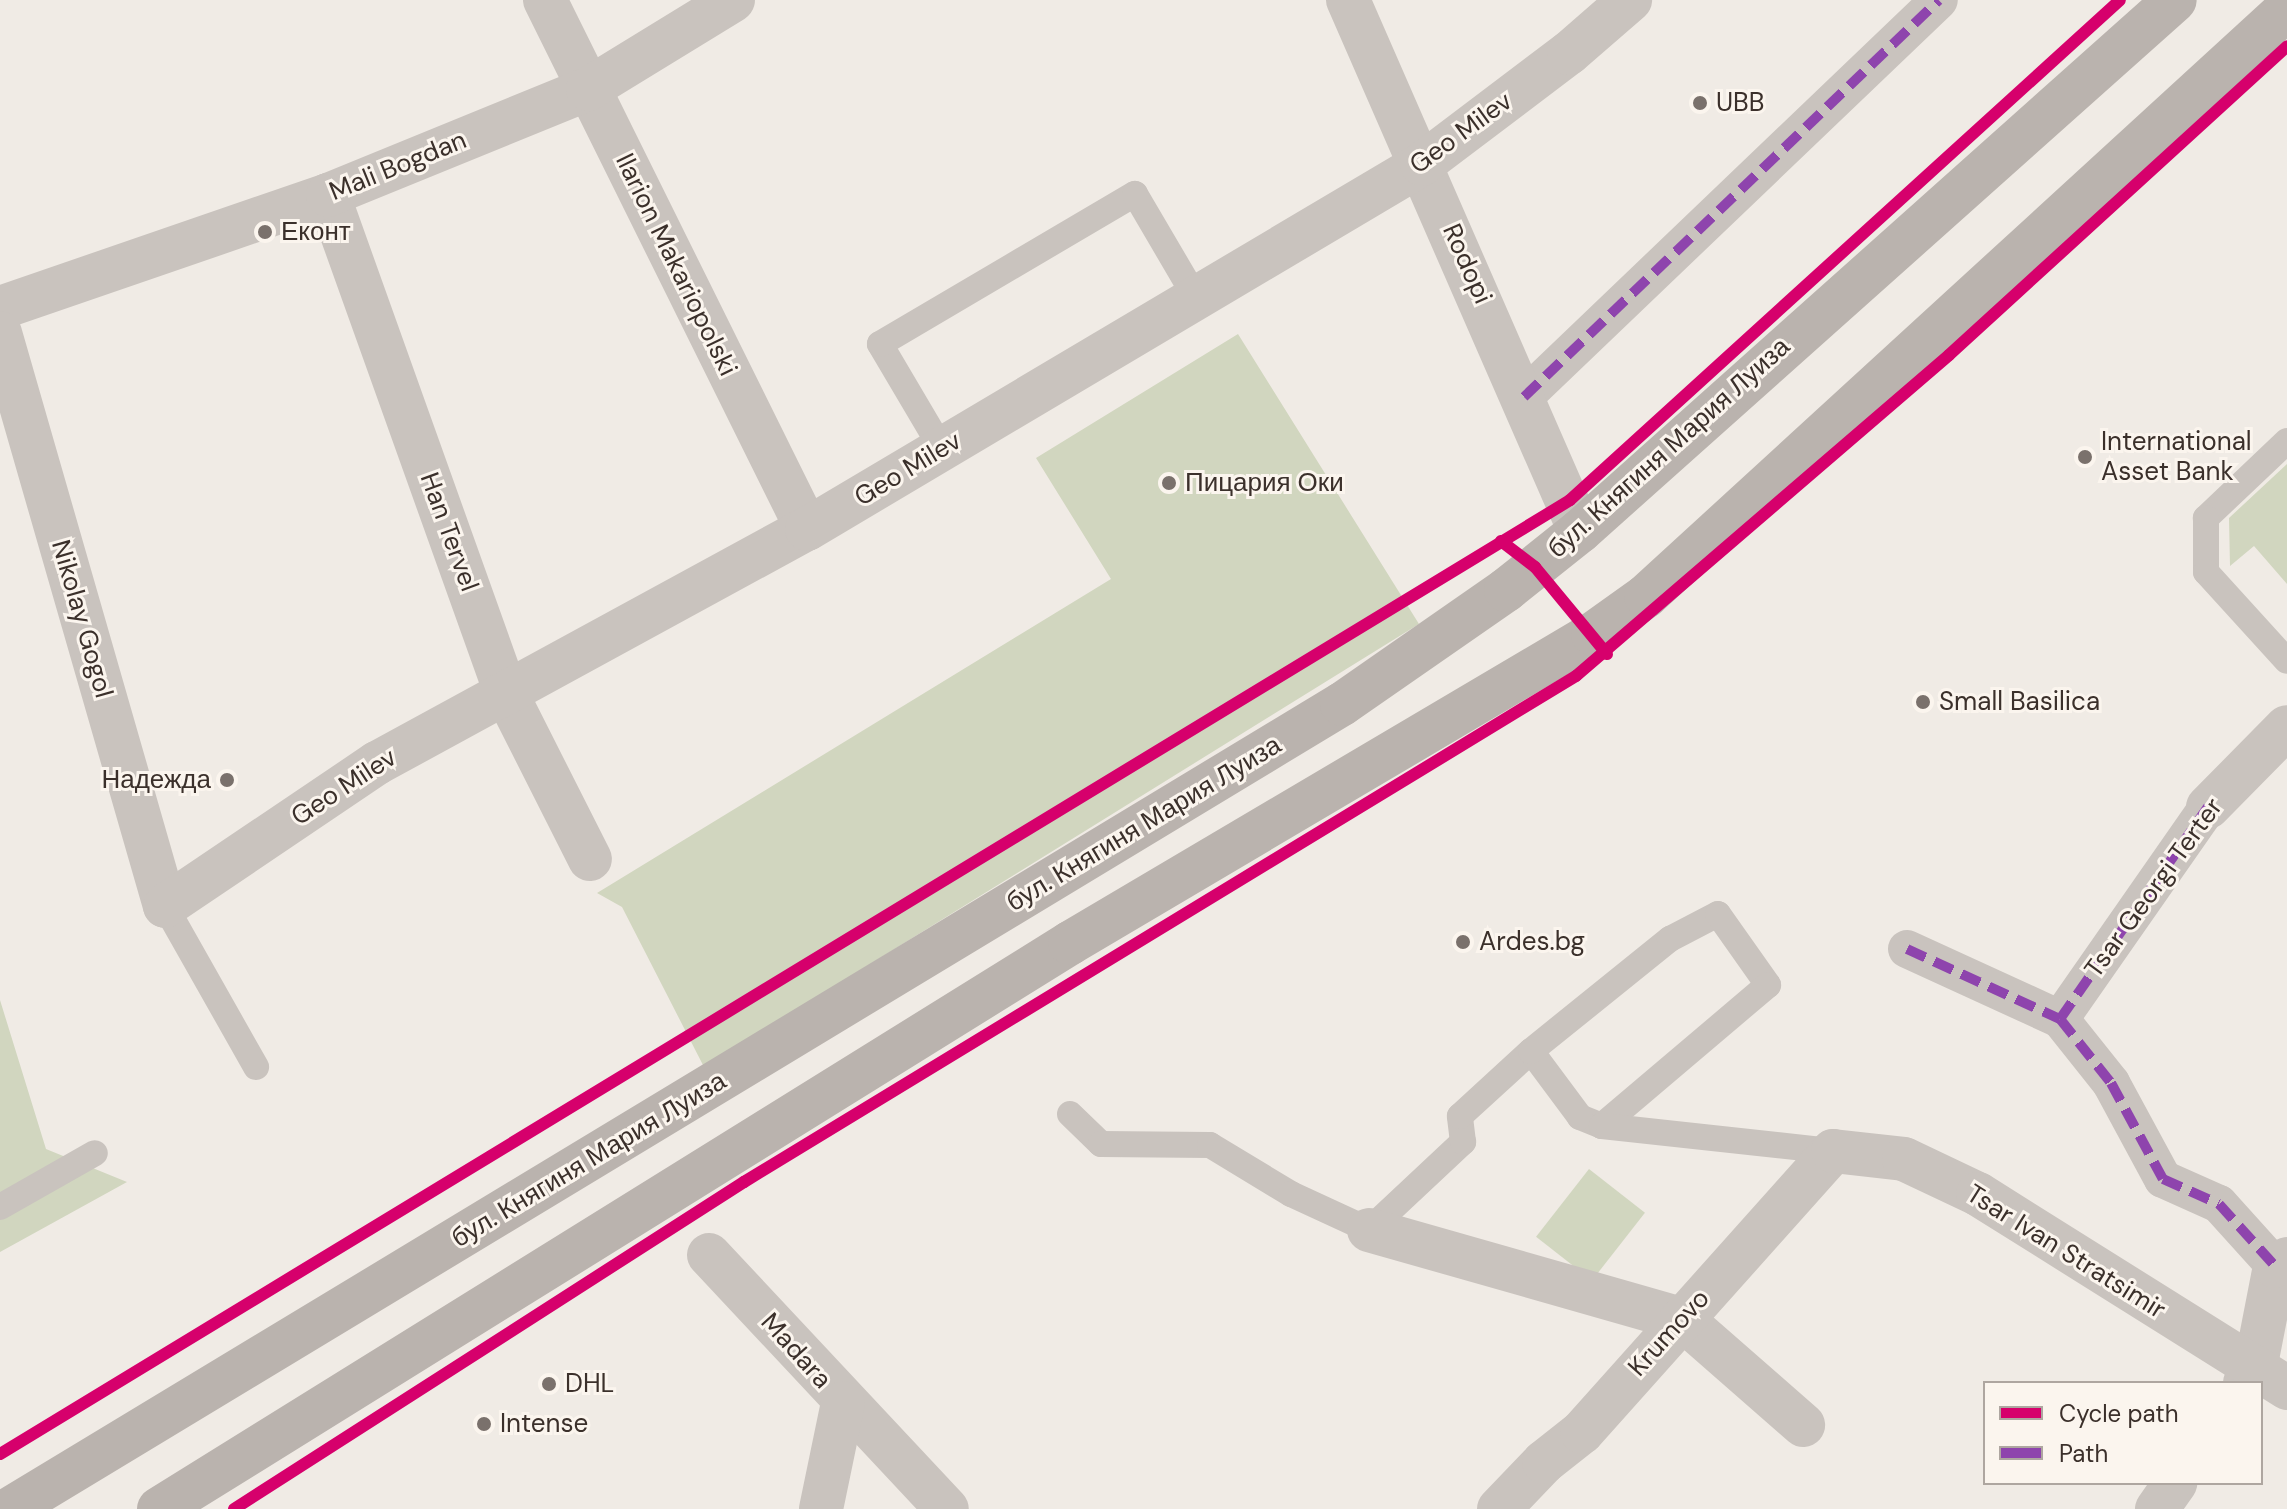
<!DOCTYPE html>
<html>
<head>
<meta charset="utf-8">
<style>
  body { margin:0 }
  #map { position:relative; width:2287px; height:1509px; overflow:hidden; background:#f0ebe5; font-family:"DM Sans",sans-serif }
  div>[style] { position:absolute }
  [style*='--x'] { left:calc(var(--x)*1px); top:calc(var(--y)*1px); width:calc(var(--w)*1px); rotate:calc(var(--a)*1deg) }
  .green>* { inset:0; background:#d1d6bf; transform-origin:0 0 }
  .service>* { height:26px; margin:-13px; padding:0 13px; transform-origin:13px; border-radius:13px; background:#c9c3be }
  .pedestrian>* { height:38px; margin:-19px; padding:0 19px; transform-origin:19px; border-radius:19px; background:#c9c3be }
  .minor>* { height:44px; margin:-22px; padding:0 22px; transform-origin:22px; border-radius:22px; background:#c9c3be }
  .secondary>* { height:44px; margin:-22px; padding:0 22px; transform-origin:22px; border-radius:22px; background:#bab3ae }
  .quiet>* { height:10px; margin-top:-5px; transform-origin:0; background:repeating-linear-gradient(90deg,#8e44ad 0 20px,transparent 0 30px) }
  .cycleway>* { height:12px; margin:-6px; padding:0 6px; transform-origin:6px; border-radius:6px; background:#d6006c }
  .dots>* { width:22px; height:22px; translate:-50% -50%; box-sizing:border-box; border:4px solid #fbf5ee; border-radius:50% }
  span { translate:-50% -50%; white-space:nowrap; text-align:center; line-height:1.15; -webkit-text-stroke:6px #fbf5ee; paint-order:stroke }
  .poi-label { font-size:26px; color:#3b302b }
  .left { translate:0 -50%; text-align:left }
  .right { translate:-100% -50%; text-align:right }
  .street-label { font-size:26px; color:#3b302b }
  .legend { position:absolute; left:1983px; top:1381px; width:280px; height:104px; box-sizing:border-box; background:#fbf5ee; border:2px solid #aea6a0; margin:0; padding:10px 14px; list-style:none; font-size:24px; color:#3b302b }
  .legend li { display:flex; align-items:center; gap:16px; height:40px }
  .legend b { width:40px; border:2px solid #aea6a0 }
</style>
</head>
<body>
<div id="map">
  <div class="green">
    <div style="clip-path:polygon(1238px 334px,1419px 624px,704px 1067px,622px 907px,597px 893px,1111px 579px,1036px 458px)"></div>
    <div style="clip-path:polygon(2287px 464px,2287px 584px,2254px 546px,2230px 566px,2229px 518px)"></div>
    <div style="clip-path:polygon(0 1000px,46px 1149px,127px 1182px,0 1252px)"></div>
    <div style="left:1589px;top:1169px;width:71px;height:86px;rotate:38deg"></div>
  </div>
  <div class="service">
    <div style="--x:2287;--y:441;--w:112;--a:136.5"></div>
    <div style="--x:2206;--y:518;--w:54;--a:90"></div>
    <div style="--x:2206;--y:572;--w:120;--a:47.7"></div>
    <div style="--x:942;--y:449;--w:122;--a:-120.6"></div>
    <div style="--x:880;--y:344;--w:296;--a:-30.5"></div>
    <div style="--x:1135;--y:194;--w:121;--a:59.6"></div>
    <div style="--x:165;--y:906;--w:185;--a:60.5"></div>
    <div style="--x:1070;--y:1114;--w:43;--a:44.1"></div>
    <div style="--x:1101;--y:1144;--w:109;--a:0.5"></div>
    <div style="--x:1210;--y:1145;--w:95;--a:31.2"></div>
    <div style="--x:1291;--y:1194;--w:86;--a:24.8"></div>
    <div style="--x:1369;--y:1230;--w:129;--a:-43.1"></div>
    <div style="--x:1463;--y:1142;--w:26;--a:-97"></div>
    <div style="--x:1460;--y:1116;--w:96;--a:-42.5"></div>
    <div style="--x:1602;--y:1126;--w:24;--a:-158"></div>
    <div style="--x:1580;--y:1117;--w:82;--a:-126.6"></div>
    <div style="--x:1531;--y:1051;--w:179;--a:-38.9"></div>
    <div style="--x:1670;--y:939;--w:54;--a:-27.5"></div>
    <div style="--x:1718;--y:914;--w:87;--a:54.8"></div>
    <div style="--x:1768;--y:985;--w:218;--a:139.7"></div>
    <div style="--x:1602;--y:1126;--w:232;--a:6.2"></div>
    <div style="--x:0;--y:1207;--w:109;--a:-29.6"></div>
  </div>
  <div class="pedestrian">
    <div style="--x:1524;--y:397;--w:574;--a:-43.73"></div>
    <div style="--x:1907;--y:949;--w:168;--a:24.6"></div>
    <div style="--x:2060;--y:1019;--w:82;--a:51.4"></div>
    <div style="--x:2111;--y:1083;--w:109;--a:61.6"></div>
    <div style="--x:2163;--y:1179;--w:61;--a:24.1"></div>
    <div style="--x:2219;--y:1204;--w:84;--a:47.9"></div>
    <div style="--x:2060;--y:1019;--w:259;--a:-55.1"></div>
  </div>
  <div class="minor">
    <div style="--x:545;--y:0;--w:590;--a:63.65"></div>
    <div style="--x:1348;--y:0;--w:579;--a:66.4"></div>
    <div style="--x:328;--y:195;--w:529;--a:70.33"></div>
    <div style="--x:506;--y:693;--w:186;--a:63.2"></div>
    <div style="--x:0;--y:308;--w:347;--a:-19"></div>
    <div style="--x:328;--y:195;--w:281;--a:-22.2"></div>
    <div style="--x:588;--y:89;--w:170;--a:-31.5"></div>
    <div style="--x:0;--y:333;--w:596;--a:73.94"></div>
    <div style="--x:165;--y:906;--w:256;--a:-34"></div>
    <div style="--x:377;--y:763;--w:490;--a:-28.6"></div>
    <div style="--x:807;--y:529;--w:715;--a:-30.69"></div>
    <div style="--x:1422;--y:164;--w:184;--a:-37.1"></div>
    <div style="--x:1569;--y:53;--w:81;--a:-41"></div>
    <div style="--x:2208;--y:807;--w:112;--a:-45.4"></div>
    <div style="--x:1369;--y:1230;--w:325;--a:15.9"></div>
    <div style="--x:1682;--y:1319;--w:161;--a:41.2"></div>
    <div style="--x:709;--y:1255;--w:348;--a:46.9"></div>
    <div style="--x:2245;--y:1383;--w:17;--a:-54"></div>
    <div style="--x:2255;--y:1369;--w:105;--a:-79"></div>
    <div style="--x:2275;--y:1266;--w:14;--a:-30"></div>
    <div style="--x:821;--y:1509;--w:108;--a:-78.3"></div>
    <div style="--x:1499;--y:1509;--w:65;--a:-46.2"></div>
    <div style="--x:1544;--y:1462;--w:48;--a:-38.3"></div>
    <div style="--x:1582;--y:1432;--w:377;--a:-48.2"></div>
    <div style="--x:1833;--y:1151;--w:71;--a:6.4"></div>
    <div style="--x:1904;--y:1159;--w:82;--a:25.3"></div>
    <div style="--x:1978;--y:1194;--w:365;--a:32.1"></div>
    <div style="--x:2157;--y:1509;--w:32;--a:-55"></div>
  </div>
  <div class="secondary">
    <div style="--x:10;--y:1509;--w:1556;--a:-31.15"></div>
    <div style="--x:1342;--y:704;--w:200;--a:-34.8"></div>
    <div style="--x:1506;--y:590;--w:95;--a:-38.6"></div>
    <div style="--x:1580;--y:531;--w:797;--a:-41.75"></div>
    <div style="--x:159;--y:1509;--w:1073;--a:-31.85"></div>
    <div style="--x:1070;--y:943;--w:607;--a:-30.58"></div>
    <div style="--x:1593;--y:634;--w:65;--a:-35.6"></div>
    <div style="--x:1646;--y:596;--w:869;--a:-42.48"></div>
  </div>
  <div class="quiet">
    <div style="--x:1524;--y:397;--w:574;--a:-43.73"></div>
    <div style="--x:1907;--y:949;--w:168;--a:24.6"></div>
    <div style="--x:2060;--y:1019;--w:82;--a:51.4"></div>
    <div style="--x:2111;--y:1083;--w:109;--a:61.6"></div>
    <div style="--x:2163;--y:1179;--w:61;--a:24.1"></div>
    <div style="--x:2219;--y:1204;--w:84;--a:47.9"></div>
    <div style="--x:2060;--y:1019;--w:259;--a:-55.1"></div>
  </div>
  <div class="cycleway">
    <div style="--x:1501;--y:541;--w:43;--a:37.4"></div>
    <div style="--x:1535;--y:567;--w:113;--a:50.4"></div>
    <div style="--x:0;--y:1454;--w:1837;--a:-31.28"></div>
    <div style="--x:1570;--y:500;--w:743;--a:-42.27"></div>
    <div style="--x:234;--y:1509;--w:606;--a:-32.67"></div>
    <div style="--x:744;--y:1182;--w:974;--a:-31.31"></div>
    <div style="--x:1576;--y:676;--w:492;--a:-40.7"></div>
    <div style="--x:1949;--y:355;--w:458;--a:-42.4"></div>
  </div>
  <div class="dots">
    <div style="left:1700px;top:103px;background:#7a716c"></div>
    <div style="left:265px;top:232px;background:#7a716c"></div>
    <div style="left:2085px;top:457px;background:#7a716c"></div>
    <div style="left:1169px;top:483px;background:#7a716c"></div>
    <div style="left:1923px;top:702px;background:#7a716c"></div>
    <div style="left:227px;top:780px;background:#7a716c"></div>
    <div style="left:1463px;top:942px;background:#7a716c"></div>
    <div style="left:549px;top:1384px;background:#7a716c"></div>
    <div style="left:484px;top:1424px;background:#7a716c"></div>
  </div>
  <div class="poi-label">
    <span class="left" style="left:1716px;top:103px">UBB</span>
    <span class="left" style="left:281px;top:232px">Еконт</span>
    <span class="left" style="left:2101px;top:457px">International<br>Asset Bank</span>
    <span class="left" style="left:1185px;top:483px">Пицария Оки</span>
    <span class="left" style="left:1939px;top:702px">Small Basilica</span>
    <span class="right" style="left:211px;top:780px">Надежда</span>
    <span class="left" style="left:1479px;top:942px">Ardes.bg</span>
    <span class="left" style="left:565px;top:1384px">DHL</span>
    <span class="left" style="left:500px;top:1424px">Intense</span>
  </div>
  <div class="street-label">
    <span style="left:1461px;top:133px;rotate:-36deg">Geo Milev</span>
    <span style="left:398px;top:166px;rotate:-22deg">Mali Bogdan</span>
    <span style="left:1467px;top:264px;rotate:66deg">Rodopi</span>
    <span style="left:676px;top:265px;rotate:64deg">Ilarion Makariopolski</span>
    <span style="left:1669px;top:448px;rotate:-42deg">бул. Княгиня Мария Луиза</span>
    <span style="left:908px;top:469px;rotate:-31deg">Geo Milev</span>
    <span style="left:449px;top:532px;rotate:70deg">Han Tervel</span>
    <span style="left:82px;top:619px;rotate:74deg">Nikolay Gogol</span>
    <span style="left:344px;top:787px;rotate:-33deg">Geo Milev</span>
    <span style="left:1144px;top:824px;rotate:-31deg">бул. Княгиня Мария Луиза</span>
    <span style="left:2154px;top:888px;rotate:-54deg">Tsar Georgi Terter</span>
    <span style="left:589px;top:1160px;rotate:-31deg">бул. Княгиня Мария Луиза</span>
    <span style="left:2066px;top:1252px;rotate:32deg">Tsar Ivan Stratsimir</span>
    <span style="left:1669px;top:1333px;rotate:-48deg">Krumovo</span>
    <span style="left:796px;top:1351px;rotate:48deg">Madara</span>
  </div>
  <ul class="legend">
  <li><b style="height:10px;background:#d6006c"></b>Cycle path</li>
  <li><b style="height:10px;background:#8e44ad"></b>Path</li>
  </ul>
</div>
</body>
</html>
